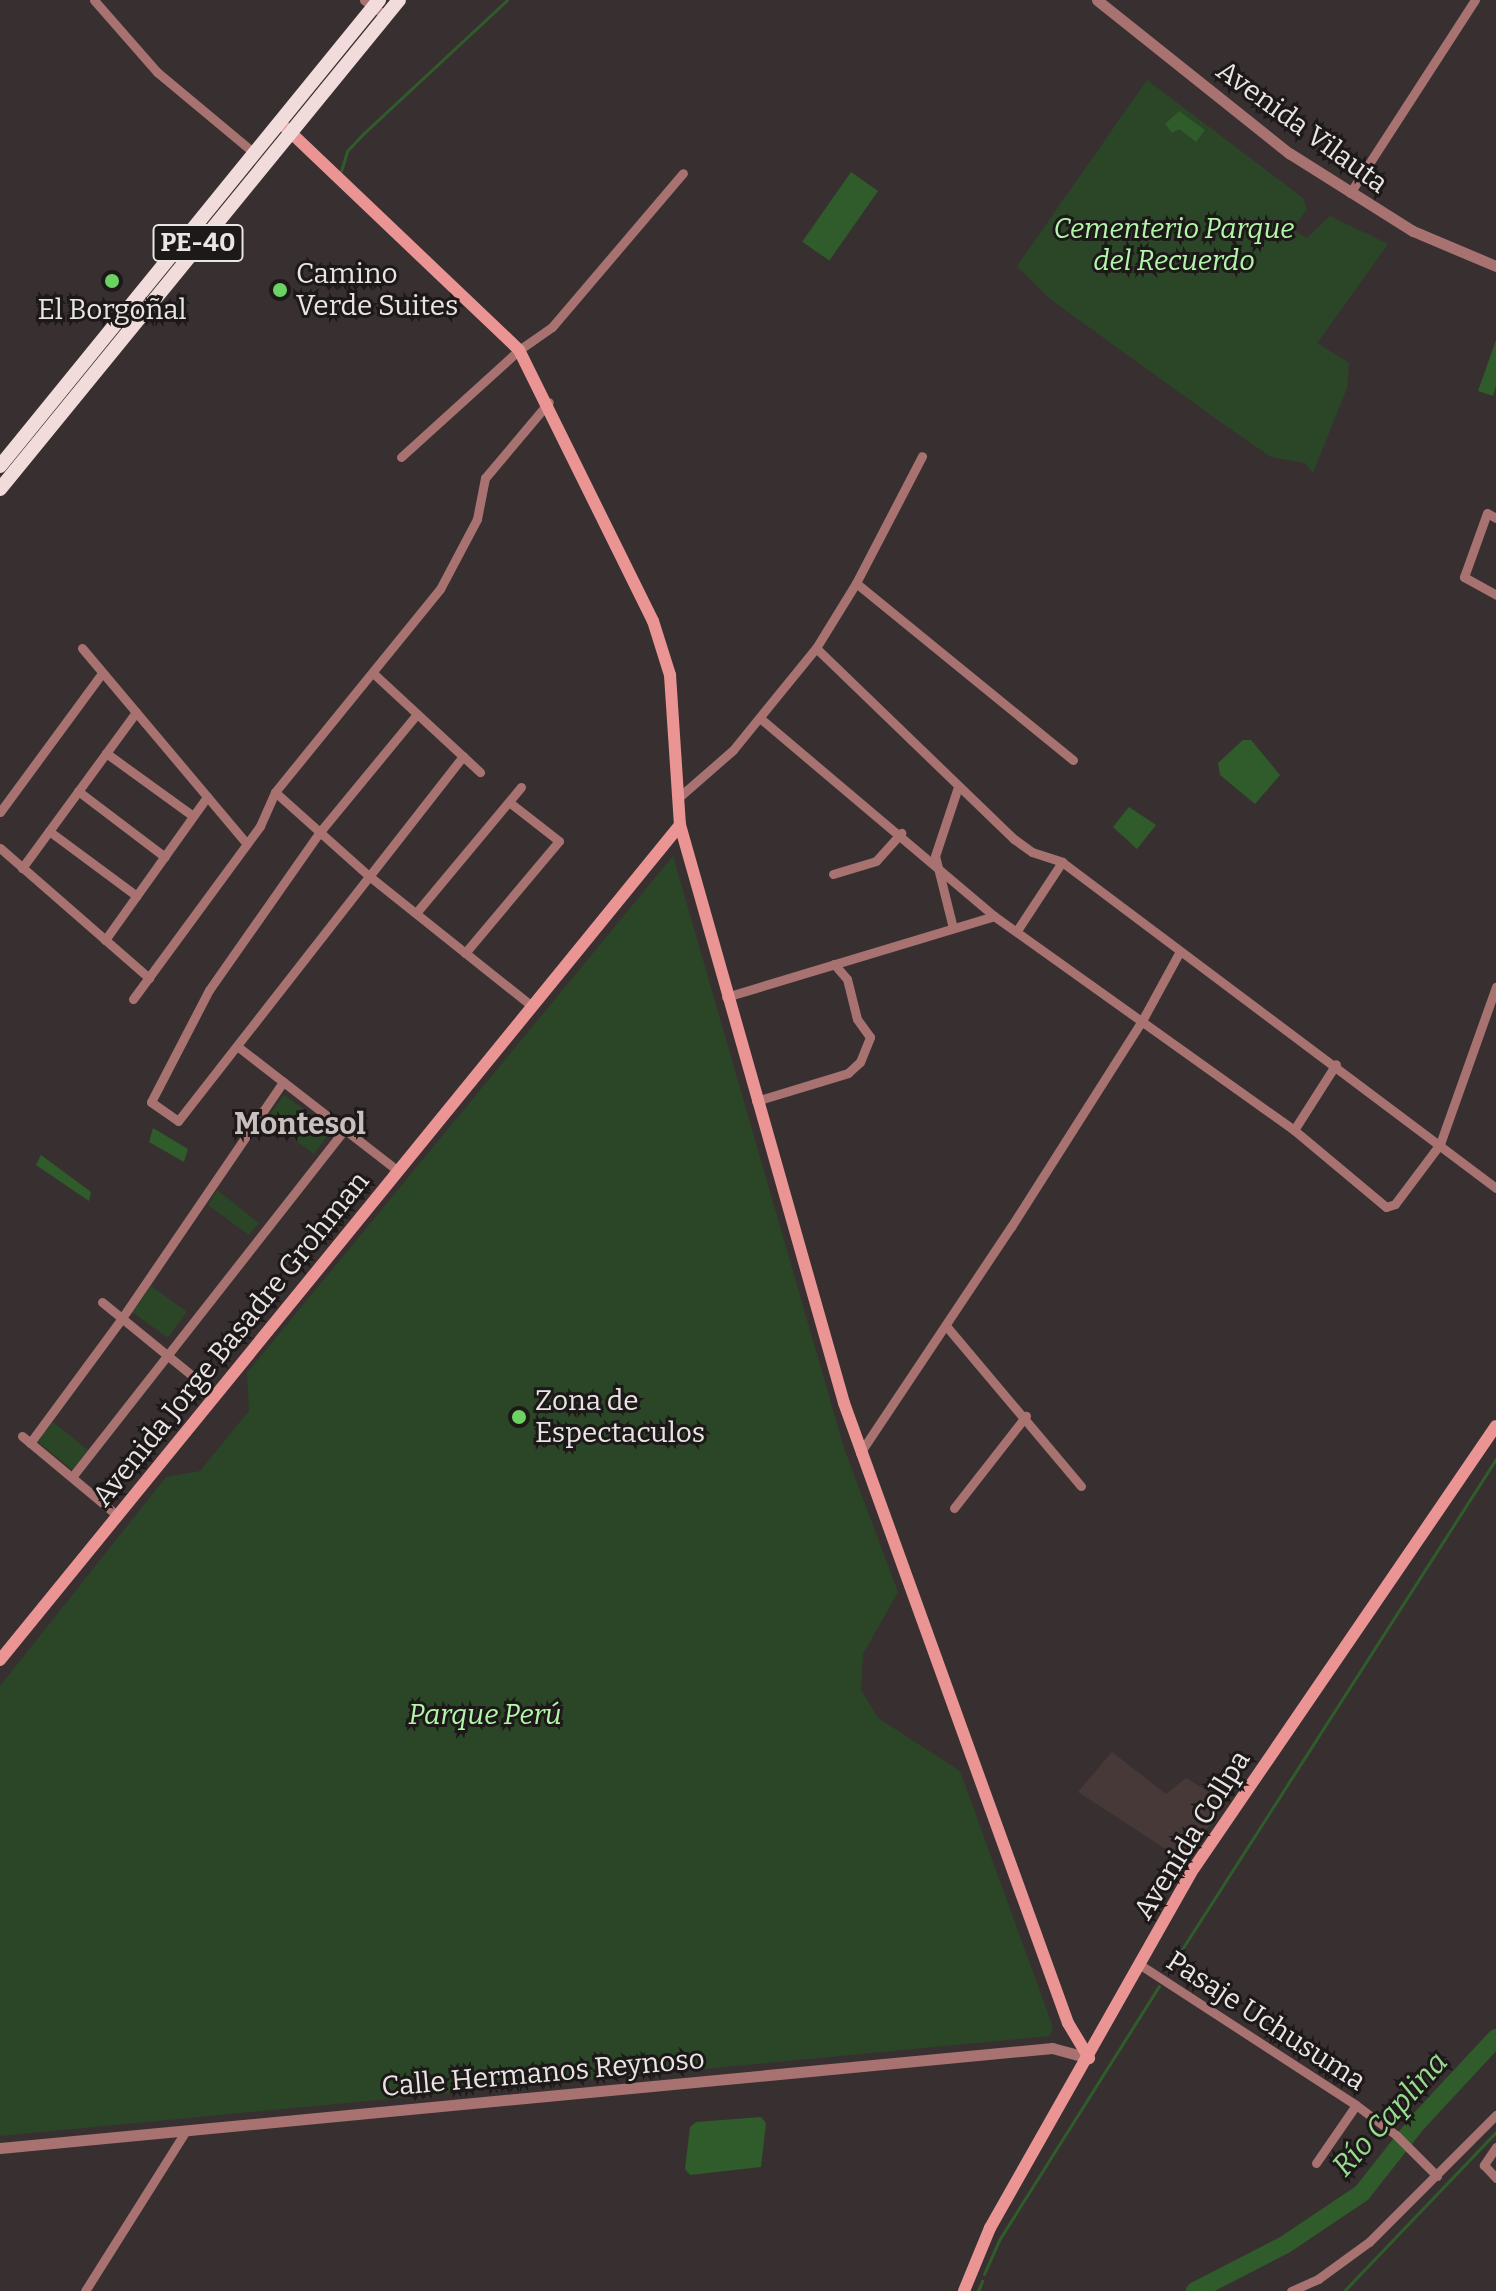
<!DOCTYPE html>
<html>
<head>
<meta charset="utf-8">
<style>
  body { margin:0 }
  #map { position:relative; width:1496px; height:2291px; overflow:hidden; background:#383030; font-family:Bitter,serif }
  div>[style] { position:absolute }
  [style*='--x'] { left:calc(var(--x)*1px); top:calc(var(--y)*1px); width:calc(var(--w)*1px); rotate:calc(var(--a)*1deg) }
  .built>* { inset:0; background:#463938 }
  .green>* { inset:0; background:#2a4627; transform-origin:0 0 }
  .water>* { inset:0; background:#2f5c2a; transform-origin:0 0 }
  .stream>* { height:3px; margin:-1.5px; padding:0 1.5px; transform-origin:1.5px; border-radius:1.5px; background:#2f5c2a }
  .river>* { height:18px; margin:-9px; padding:0 9px; transform-origin:9px; border-radius:9px; background:#2f5c2a }
  .minor>* { height:9px; margin:-4.5px; padding:0 4.5px; transform-origin:4.5px; border-radius:4.5px; background:#a87271 }
  .tertiary>* { height:11px; margin:-5.5px; padding:0 5.5px; transform-origin:5.5px; border-radius:5.5px; background:#a87271 }
  .secondary>* { height:12px; margin:-6px; padding:0 6px; transform-origin:6px; border-radius:6px; background:#ea9593 }
  .trunk>* { height:14px; margin:-7px; padding:0 7px; transform-origin:7px; border-radius:7px; background:#f2dcdb }
  .dots>* { width:22px; height:22px; translate:-50% -50%; box-sizing:border-box; border:4px solid #1d1919; border-radius:50% }
  span { translate:-50% -50%; white-space:nowrap; text-align:center; line-height:1.15; -webkit-text-stroke:6px #1d1919; paint-order:stroke }
  .shield-label span { padding:2px 6px; background:#1d1919; border:2px solid; border-radius:6px; -webkit-text-stroke-width:0 }
  .shield-label { font-size:26px; color:#eae5e5; font-weight:700 }
  .street-label { font-size:28px; color:#eae5e5 }
  .park-label { font-size:28px; color:#b2f6aa; font-style:italic }
  .poi-label { font-size:28px; color:#eae5e5 }
  .left { translate:0 -50%; text-align:left }
  .neighbourhood-label { font-size:30px; color:#c8bfbe; font-weight:700 }
  .water-label { font-size:30px; color:#98db90; font-style:italic }
</style>
</head>
<body>
<div id="map">
  <div class="built">
    <div style="clip-path:polygon(1112px 1752px,1166px 1794px,1186px 1778px,1226px 1802px,1184px 1861px,1078px 1792px)"></div>
  </div>
  <div class="green">
    <div style="clip-path:polygon(1147px 80px,1303px 198px,1307px 209px,1293px 229px,1303px 236px,1307px 238px,1330px 216px,1388px 244px,1317px 343px,1349px 363px,1347px 388px,1313px 473px,1305px 463px,1271px 457px,1216px 419px,1050px 299px,1017px 266px)"></div>
    <div style="clip-path:polygon(673px 856px,844px 1448px,898px 1592px,863px 1654px,861px 1690px,878px 1718px,960px 1771px,1053px 2027px,1050px 2036px,0 2136px,0 1686px,166px 1477px,200px 1471px,249px 1411px,247px 1373px)"></div>
    <div style="left:284px;top:1095px;width:59px;height:30px;rotate:36deg"></div>
    <div style="clip-path:polygon(217px 1190px,259px 1223px,249px 1235px,208px 1205px)"></div>
    <div style="left:151px;top:1286px;width:44px;height:32px;rotate:36deg"></div>
    <div style="left:53px;top:1422px;width:45px;height:25px;rotate:39deg"></div>
  </div>
  <div class="water">
    <div style="clip-path:polygon(1179px 111px,1205px 130px,1196px 142px,1179px 129px,1172px 133px,1165px 124px)"></div>
    <div style="left:851px;top:172px;width:33px;height:85px;rotate:35deg"></div>
    <div style="clip-path:polygon(1496px 340px,1496px 386px,1493px 396px,1478px 391px)"></div>
    <div style="clip-path:polygon(1243px 740px,1251px 740px,1280px 775px,1255px 804px,1220px 775px,1218px 763px)"></div>
    <div style="clip-path:polygon(1129px 807px,1156px 825px,1137px 849px,1113px 827px)"></div>
    <div style="clip-path:polygon(153px 1128px,188px 1149px,184px 1162px,149px 1142px)"></div>
    <div style="clip-path:polygon(41px 1155px,91px 1192px,89px 1201px,36px 1165px)"></div>
    <div style="clip-path:polygon(761px 2117px,766px 2123px,761px 2167px,690px 2175px,685px 2169px,690px 2127px,696px 2122px)"></div>
  </div>
  <div class="stream">
    <div style="--x:341;--y:171;--w:21;--a:-73"></div>
    <div style="--x:347;--y:151;--w:25;--a:-47"></div>
    <div style="--x:364;--y:133;--w:195;--a:-42.9"></div>
    <div style="--x:1168;--y:1971;--w:608;--a:-57.36"></div>
    <div style="--x:984;--y:2274;--w:37;--a:-66"></div>
    <div style="--x:999;--y:2240;--w:300;--a:-57.8"></div>
    <div style="--x:978;--y:2291;--w:11;--a:-68"></div>
    <div style="--x:1344;--y:2291;--w:220;--a:-46.3"></div>
  </div>
  <div class="river">
    <div style="--x:1195;--y:2291;--w:102;--a:-27.3"></div>
    <div style="--x:1286;--y:2244;--w:92;--a:-33.9"></div>
    <div style="--x:1362;--y:2193;--w:89;--a:-51.8"></div>
    <div style="--x:1417;--y:2123;--w:116;--a:-47.1"></div>
  </div>
  <div class="minor">
    <div style="--x:94;--y:0;--w:96;--a:48.8"></div>
    <div style="--x:157;--y:72;--w:125;--a:39.8"></div>
    <div style="--x:364;--y:0;--w:27;--a:36"></div>
    <div style="--x:1350;--y:193;--w:230;--a:-57.1"></div>
    <div style="--x:401;--y:457;--w:159;--a:-42.2"></div>
    <div style="--x:519;--y:350;--w:40;--a:-34.9"></div>
    <div style="--x:552;--y:327;--w:202;--a:-49.6"></div>
    <div style="--x:1496;--y:518;--w:10;--a:-151"></div>
    <div style="--x:1487;--y:513;--w:68;--a:109.8"></div>
    <div style="--x:1464;--y:577;--w:37;--a:29"></div>
    <div style="--x:856;--y:583;--w:280;--a:39.2"></div>
    <div style="--x:82;--y:648;--w:256;--a:49.9"></div>
    <div style="--x:816;--y:648;--w:275;--a:44"></div>
    <div style="--x:1014;--y:839;--w:22;--a:36"></div>
    <div style="--x:1032;--y:852;--w:32;--a:18"></div>
    <div style="--x:1062;--y:862;--w:543;--a:36.91"></div>
    <div style="--x:373;--y:673;--w:146;--a:42.8"></div>
    <div style="--x:417;--y:714;--w:154;--a:129.5"></div>
    <div style="--x:319;--y:833;--w:192;--a:125"></div>
    <div style="--x:209;--y:990;--w:126;--a:117.4"></div>
    <div style="--x:151;--y:1102;--w:33;--a:35"></div>
    <div style="--x:178;--y:1121;--w:463;--a:-52"></div>
    <div style="--x:761;--y:719;--w:305;--a:40.2"></div>
    <div style="--x:994;--y:916;--w:369;--a:35.5"></div>
    <div style="--x:1294;--y:1130;--w:120;--a:39.9"></div>
    <div style="--x:1386;--y:1207;--w:9;--a:-18"></div>
    <div style="--x:1395;--y:1204;--w:75;--a:-53.1"></div>
    <div style="--x:1440;--y:1144;--w:167;--a:-70.4"></div>
    <div style="--x:106;--y:753;--w:107;--a:35.9"></div>
    <div style="--x:78;--y:791;--w:109;--a:37.2"></div>
    <div style="--x:275;--y:792;--w:126;--a:41.8"></div>
    <div style="--x:369;--y:876;--w:208;--a:38.6"></div>
    <div style="--x:678;--y:798;--w:73;--a:-41.1"></div>
    <div style="--x:733;--y:750;--w:132;--a:-50.9"></div>
    <div style="--x:816;--y:648;--w:76;--a:-58.4"></div>
    <div style="--x:856;--y:583;--w:143;--a:-62.5"></div>
    <div style="--x:0;--y:812;--w:172;--a:-53.7"></div>
    <div style="--x:49;--y:831;--w:109;--a:36.5"></div>
    <div style="--x:0;--y:848;--w:198;--a:41.1"></div>
    <div style="--x:22;--y:868;--w:193;--a:-53.8"></div>
    <div style="--x:833;--y:874;--w:45;--a:-16.8"></div>
    <div style="--x:876;--y:861;--w:38;--a:-48"></div>
    <div style="--x:416;--y:913;--w:164;--a:-50.2"></div>
    <div style="--x:953;--y:928;--w:74;--a:-104"></div>
    <div style="--x:935;--y:856;--w:73;--a:-71.6"></div>
    <div style="--x:1018;--y:929;--w:80;--a:-56.7"></div>
    <div style="--x:105;--y:940;--w:176;--a:-54.5"></div>
    <div style="--x:465;--y:953;--w:146;--a:-50"></div>
    <div style="--x:559;--y:841;--w:63;--a:-142"></div>
    <div style="--x:726;--y:997;--w:280;--a:-16.8"></div>
    <div style="--x:133;--y:999;--w:215;--a:-53.7"></div>
    <div style="--x:260;--y:826;--w:37;--a:-66"></div>
    <div style="--x:275;--y:792;--w:262;--a:-50.9"></div>
    <div style="--x:440;--y:589;--w:79;--a:-62.1"></div>
    <div style="--x:477;--y:519;--w:42;--a:-79"></div>
    <div style="--x:485;--y:478;--w:99;--a:-49.9"></div>
    <div style="--x:237;--y:1046;--w:204;--a:37.8"></div>
    <div style="--x:756;--y:1101;--w:96;--a:-16.9"></div>
    <div style="--x:848;--y:1073;--w:16;--a:-43"></div>
    <div style="--x:860;--y:1062;--w:27;--a:-68"></div>
    <div style="--x:870;--y:1037;--w:22;--a:-126"></div>
    <div style="--x:857;--y:1019;--w:41;--a:-104"></div>
    <div style="--x:847;--y:979;--w:20;--a:-131"></div>
    <div style="--x:1294;--y:1130;--w:78;--a:-57.5"></div>
    <div style="--x:102;--y:1302;--w:147;--a:39.2"></div>
    <div style="--x:947;--y:1327;--w:208;--a:49.9"></div>
    <div style="--x:22;--y:1436;--w:125;--a:39.8"></div>
    <div style="--x:30;--y:1443;--w:155;--a:-53.6"></div>
    <div style="--x:122;--y:1318;--w:286;--a:-55.7"></div>
    <div style="--x:860;--y:1453;--w:272;--a:-56.3"></div>
    <div style="--x:1011;--y:1227;--w:246;--a:-57.6"></div>
    <div style="--x:1143;--y:1019;--w:77;--a:-61.4"></div>
    <div style="--x:72;--y:1477;--w:442;--a:-51.9"></div>
    <div style="--x:954;--y:1508;--w:117;--a:-52"></div>
    <div style="--x:1142;--y:1966;--w:255;--a:33"></div>
    <div style="--x:1356;--y:2105;--w:50;--a:36.9"></div>
    <div style="--x:1396;--y:2135;--w:58;--a:45"></div>
    <div style="--x:1496;--y:2147;--w:22;--a:124"></div>
    <div style="--x:1484;--y:2165;--w:18;--a:47"></div>
    <div style="--x:1316;--y:2163;--w:70;--a:-55.4"></div>
    <div style="--x:85;--y:2291;--w:188;--a:-57.8"></div>
    <div style="--x:1291;--y:2291;--w:30;--a:-24"></div>
    <div style="--x:1318;--y:2279;--w:63;--a:-36"></div>
    <div style="--x:1369;--y:2242;--w:180;--a:-45"></div>
  </div>
  <div class="tertiary">
    <div style="--x:1097;--y:0;--w:246;--a:38.6"></div>
    <div style="--x:1289;--y:153;--w:146;--a:32.2"></div>
    <div style="--x:1413;--y:231;--w:90;--a:22.9"></div>
    <div style="--x:0;--y:2148;--w:1057;--a:-5.43"></div>
    <div style="--x:1052;--y:2048;--w:38;--a:15"></div>
  </div>
  <div class="secondary">
    <div style="--x:286;--y:128;--w:322;--a:43.6"></div>
    <div style="--x:519;--y:350;--w:302;--a:63.7"></div>
    <div style="--x:653;--y:621;--w:57;--a:72.5"></div>
    <div style="--x:670;--y:675;--w:150;--a:86.2"></div>
    <div style="--x:680;--y:825;--w:601;--a:74.16"></div>
    <div style="--x:844;--y:1403;--w:659;--a:70.14"></div>
    <div style="--x:1068;--y:2023;--w:41;--a:59"></div>
    <div style="--x:0;--y:1660;--w:1077;--a:-50.84"></div>
    <div style="--x:964;--y:2291;--w:68;--a:-67.6"></div>
    <div style="--x:990;--y:2228;--w:414;--a:-60.5"></div>
    <div style="--x:1194;--y:1868;--w:535;--a:-55.66"></div>
  </div>
  <div class="trunk">
    <div style="--x:0;--y:466;--w:601;--a:-50.88"></div>
    <div style="--x:0;--y:489;--w:631;--a:-50.79"></div>
  </div>
  <div class="dots">
    <div style="left:112px;top:281px;background:#6cd362"></div>
    <div style="left:280px;top:290px;background:#6cd362"></div>
    <div style="left:519px;top:1417px;background:#6cd362"></div>
  </div>
  <div class="shield-label">
    <span style="left:198px;top:243px">PE-40</span>
  </div>
  <div class="street-label">
    <span style="left:1302px;top:127px;rotate:36deg">Avenida Vilauta</span>
    <span style="left:231px;top:1339px;rotate:-51deg">Avenida Jorge Basadre Grohman</span>
    <span style="left:1192px;top:1835px;rotate:-58deg">Avenida Collpa</span>
    <span style="left:1266px;top:2021px;rotate:33deg">Pasaje Uchusuma</span>
    <span style="left:543px;top:2073px;rotate:-5deg">Calle Hermanos Reynoso</span>
  </div>
  <div class="park-label">
    <span style="left:1174px;top:245px">Cementerio Parque<br>del Recuerdo</span>
    <span style="left:485px;top:1715px">Parque Perú</span>
  </div>
  <div class="poi-label">
    <span class="left" style="left:296px;top:290px">Camino<br>Verde Suites</span>
    <span style="left:112px;top:310px">El Borgoñal</span>
    <span class="left" style="left:535px;top:1417px">Zona de<br>Espectaculos</span>
  </div>
  <div class="neighbourhood-label">
    <span style="left:300px;top:1124px">Montesol</span>
  </div>
  <div class="water-label">
    <span style="left:1390px;top:2114px;rotate:-48deg">Río Caplina</span>
  </div>
</div>
</body>
</html>
